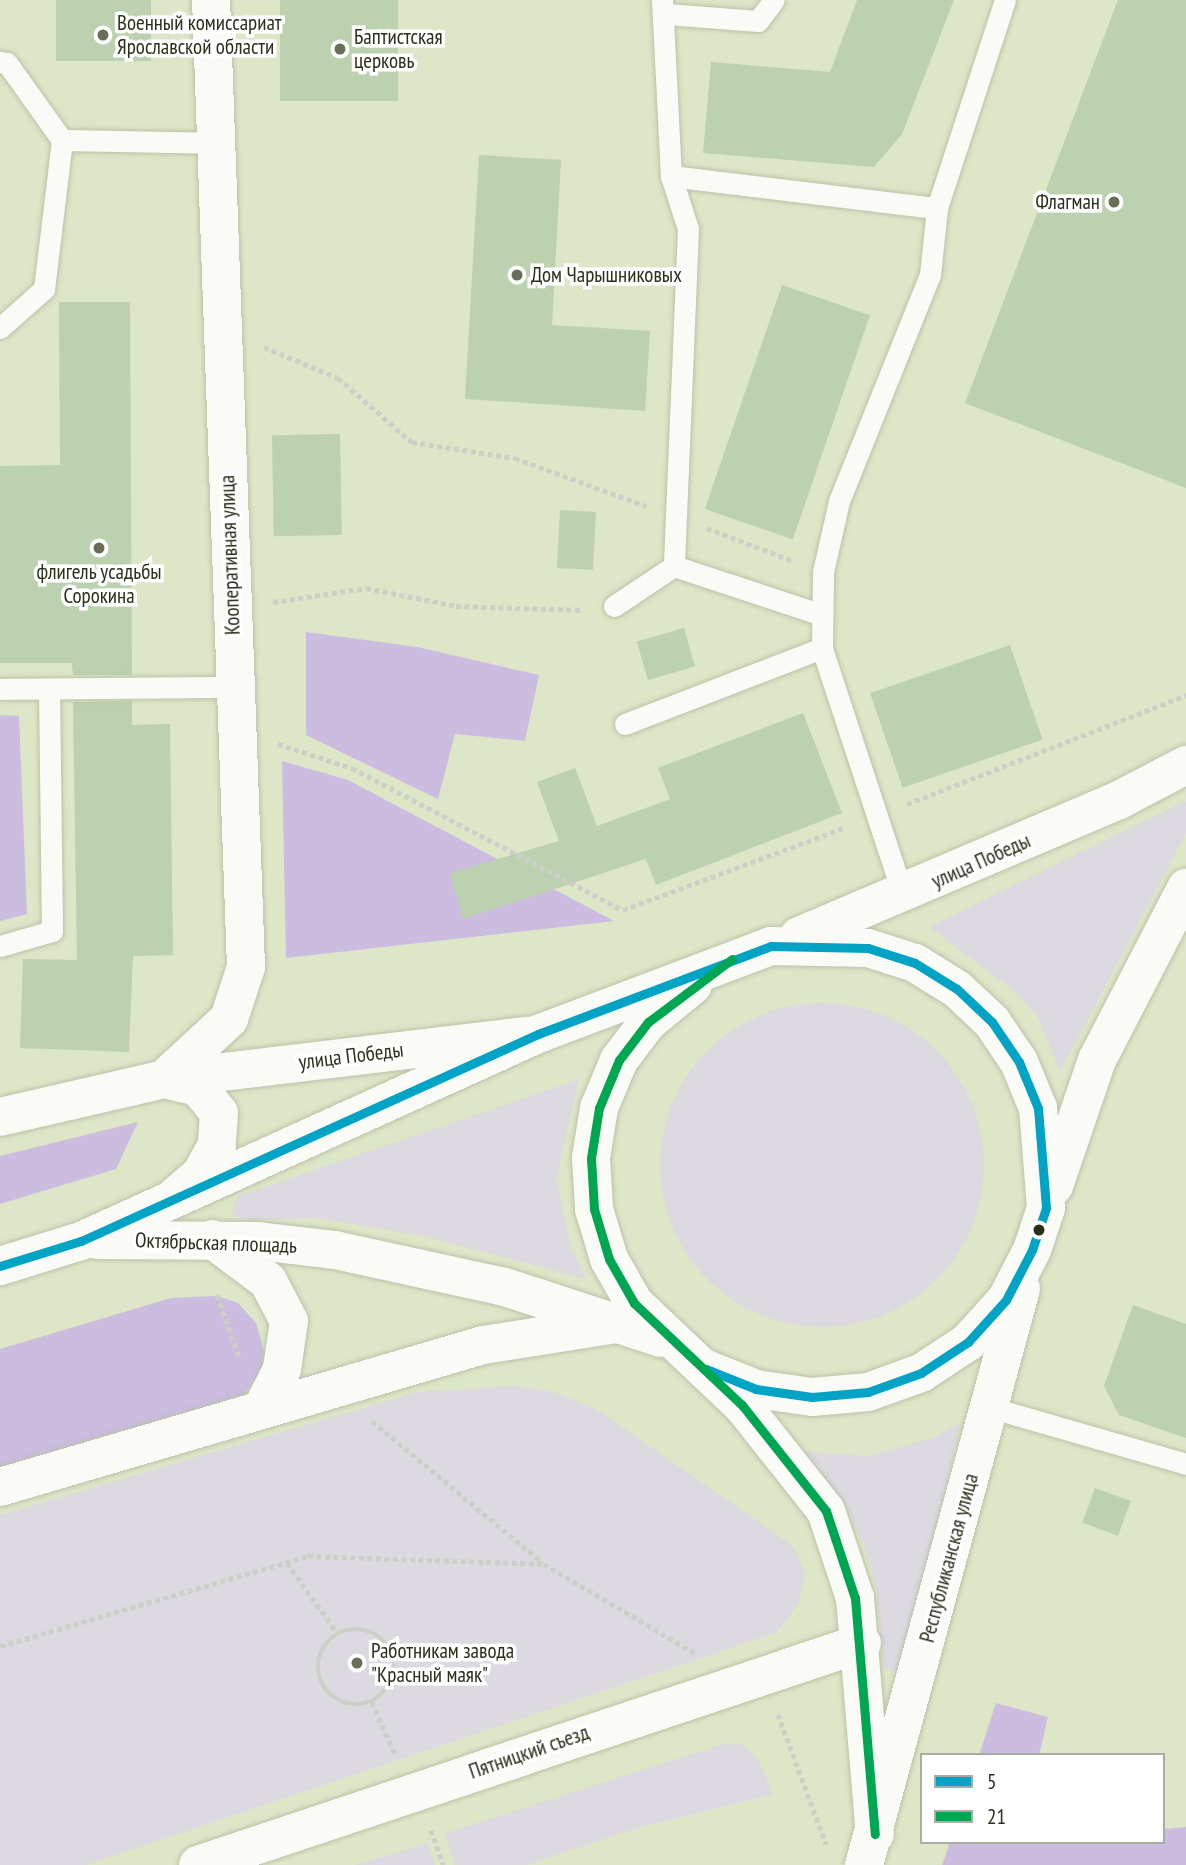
<!DOCTYPE html>
<html>
<head>
<meta charset="utf-8">
<style>
  body { margin:0 }
  #map { position:relative; width:1186px; height:1865px; overflow:hidden; background:#dde6c7; font-family:"PT Sans Narrow",sans-serif }
  div>[style] { position:absolute }
  [style*='--x'] { left:calc(var(--x)*1px); top:calc(var(--y)*1px); width:calc(var(--w)*1px); rotate:calc(var(--a)*1deg) }
  .green>* { inset:0; background:#dcd9e0 }
  .round { border-radius:50% }
  .forest>* { inset:0; background:#cbbce0 }
  .building>* { inset:0; background:#bbd1af; transform-origin:0 0 }
  .path>* { height:4.5px; margin-top:-2.25px; transform-origin:0; background:repeating-linear-gradient(90deg,#cdd0c6 0 5px,transparent 0 8.5px) }
  .path>.ring { margin:-2.25px; padding:0; box-sizing:content-box; background:none; border:4.5px solid #cdd0c6; border-radius:50% }
  .roads { filter:drop-shadow(0 0 2px #bbc2a9) drop-shadow(0 0 2px #bbc2a9) }
  .lane>* { height:21px; margin:-10.5px; padding:0 10.5px; transform-origin:10.5px; border-radius:10.5px; background:#fafbf7 }
  .street>* { height:38px; margin:-19px; padding:0 19px; transform-origin:19px; border-radius:19px; background:#fafbf7 }
  .primary>* { height:38px; margin:-19px; padding:0 19px; transform-origin:19px; border-radius:19px; background:#fafbf7 }
  .bus-1>* { height:9px; margin:-4.5px; padding:0 4.5px; transform-origin:4.5px; border-radius:4.5px; background:#02a3c5 }
  .bus-2>* { height:9px; margin:-4.5px; padding:0 4.5px; transform-origin:4.5px; border-radius:4.5px; background:#00a651 }
  .dots>* { width:19px; height:19px; translate:-50% -50%; box-sizing:border-box; border:4px solid #fff; border-radius:50% }
  span { translate:-50% -50%; white-space:nowrap; text-align:center; line-height:1.15; -webkit-text-stroke:7px #fff; paint-order:stroke }
  .poi-label { font-size:21px; color:#292f19 }
  .left { translate:0 -50%; text-align:left }
  .right { translate:-100% -50%; text-align:right }
  .street-label { font-size:21px; color:#292f19 }
  .legend { position:absolute; left:920px; top:1753px; width:245px; height:91px; box-sizing:border-box; background:#fff; border:2px solid #a9aca3; margin:0; padding:9px 12px; list-style:none; font-size:21px; color:#292f19 }
  .legend li { display:flex; align-items:center; gap:14px; height:35px }
  .legend b { width:35px; border:2px solid #a9aca3 }
</style>
</head>
<body>
<div id="map">
  <div class="green">
    <div style="clip-path:polygon(1186px 801px,1186px 833px,1060px 1072px,1038px 1017px,1016px 992px,929px 927px)"></div>
    <div class="round" style="left:660px;top:1003px;width:324px;height:324px"></div>
    <div style="clip-path:polygon(579px 1079px,556px 1180px,571px 1248px,586px 1279px,424px 1236px,315px 1218px,242px 1221px,231px 1212px,238px 1196px)"></div>
    <div style="clip-path:polygon(516px 1386px,554px 1392px,596px 1409px,793px 1546px,805px 1573px,798px 1604px,777px 1632px,86px 1865px,0 1865px,0 1515px,417px 1392px)"></div>
    <div style="clip-path:polygon(960px 1423px,906px 1668px,892px 1672px,883px 1666px,876px 1586px,863px 1543px,846px 1507px,797px 1451px,869px 1456px,935px 1437px)"></div>
    <div style="clip-path:polygon(723px 1744px,741px 1744px,758px 1759px,773px 1794px,637px 1828px,526px 1865px,455px 1865px,445px 1833px)"></div>
    <div style="clip-path:polygon(427px 1843px,435px 1865px,355px 1865px)"></div>
  </div>
  <div class="forest">
    <div style="clip-path:polygon(306px 632px,417px 647px,539px 675px,525px 741px,455px 734px,438px 799px,306px 735px)"></div>
    <div style="clip-path:polygon(0 715px,19px 716px,27px 914px,0 921px)"></div>
    <div style="clip-path:polygon(282px 761px,348px 780px,614px 921px,286px 958px)"></div>
    <div style="clip-path:polygon(138px 1122px,116px 1169px,0 1204px,0 1156px)"></div>
    <div style="clip-path:polygon(217px 1296px,238px 1303px,256px 1323px,264px 1351px,262px 1369px,240px 1401px,0 1472px,0 1349px,171px 1298px)"></div>
    <div style="clip-path:polygon(996px 1703px,1048px 1717px,1039px 1755px,979px 1755px)"></div>
    <div style="clip-path:polygon(1186px 1827px,1186px 1865px,942px 1865px,950px 1842px,1163px 1842px,1163px 1829px)"></div>
  </div>
  <div class="building">
    <div style="left:56px;top:0;width:95px;height:61px"></div>
    <div style="left:280px;top:0;width:118px;height:101px"></div>
    <div style="clip-path:polygon(857px 0,954px 0,902px 134px,874px 167px,703px 153px,711px 62px,830px 72px)"></div>
    <div style="clip-path:polygon(1118px 0,1186px 0,1186px 488px,965px 403px)"></div>
    <div style="clip-path:polygon(479px 155px,561px 160px,552px 325px,650px 331px,645px 411px,465px 399px)"></div>
    <div style="left:782px;top:285px;width:93px;height:237px;rotate:19deg"></div>
    <div style="clip-path:polygon(59px 302px,130px 302px,132px 675px,73px 675px,72px 663px,0 663px,0 466px,60px 465px)"></div>
    <div style="left:340px;top:434px;width:101px;height:68px;rotate:89deg"></div>
    <div style="left:560px;top:510px;width:36px;height:58px;rotate:3deg"></div>
    <div style="left:684px;top:628px;width:40px;height:49px;rotate:74deg"></div>
    <div style="left:1010px;top:645px;width:100px;height:148px;rotate:71deg"></div>
    <div style="clip-path:polygon(132px 701px,132px 725px,170px 724px,173px 955px,133px 956px,129px 1052px,20px 1048px,23px 959px,77px 960px,73px 702px)"></div>
    <div style="clip-path:polygon(803px 713px,842px 813px,656px 885px,646px 859px,463px 919px,450px 873px,559px 841px,537px 782px,575px 768px,597px 826px,670px 799px,658px 768px)"></div>
    <div style="clip-path:polygon(1133px 1305px,1186px 1324px,1186px 1438px,1119px 1415px,1104px 1386px)"></div>
    <div style="left:1095px;top:1488px;width:38px;height:37px;rotate:20deg"></div>
  </div>
  <div class="path">
    <div style="--x:264;--y:347;--w:80;--a:22.7"></div>
    <div style="--x:338;--y:378;--w:98;--a:40.9"></div>
    <div style="--x:412;--y:442;--w:104;--a:8.8"></div>
    <div style="--x:515;--y:458;--w:140;--a:20.1"></div>
    <div style="--x:707;--y:528;--w:92;--a:21"></div>
    <div style="--x:273;--y:602;--w:94;--a:-8.6"></div>
    <div style="--x:366;--y:588;--w:92;--a:11.3"></div>
    <div style="--x:456;--y:606;--w:127;--a:1.8"></div>
    <div style="--x:278;--y:744;--w:78;--a:18"></div>
    <div style="--x:352;--y:768;--w:306;--a:27.7"></div>
    <div style="--x:623;--y:910;--w:238;--a:-20.4"></div>
    <div style="--x:907;--y:804;--w:300;--a:-21.3"></div>
    <div style="--x:217;--y:1295;--w:68;--a:70.2"></div>
    <div style="--x:372;--y:1421;--w:222;--a:39.7"></div>
    <div style="--x:287;--y:1563;--w:87;--a:54.3"></div>
    <div class="ring" style="left:318px;top:1629px;width:71.5px;height:71.5px"></div>
    <div style="--x:0;--y:1646;--w:321;--a:-16.3"></div>
    <div style="--x:308;--y:1556;--w:236;--a:1.9"></div>
    <div style="--x:544;--y:1564;--w:177;--a:30.6"></div>
    <div style="--x:372;--y:1702;--w:59;--a:66"></div>
    <div style="--x:778;--y:1714;--w:139;--a:69.7"></div>
    <div style="--x:431;--y:1830;--w:37;--a:70"></div>
  </div>
  <div class="roads">
    <div class="lane">
      <div style="--x:662;--y:0;--w:176;--a:87.1"></div>
      <div style="--x:671;--y:176;--w:56;--a:72.2"></div>
      <div style="--x:688;--y:229;--w:337;--a:92.4"></div>
      <div style="--x:674;--y:566;--w:153;--a:18.3"></div>
      <div style="--x:667;--y:14;--w:91;--a:4.4"></div>
      <div style="--x:758;--y:21;--w:26;--a:-53"></div>
      <div style="--x:0;--y:62;--w:7;--a:8"></div>
      <div style="--x:7;--y:63;--w:95;--a:54.5"></div>
      <div style="--x:62;--y:140;--w:151;--a:1.1"></div>
      <div style="--x:671;--y:176;--w:268;--a:6.9"></div>
      <div style="--x:0;--y:328;--w:59;--a:-41.6"></div>
      <div style="--x:44;--y:289;--w:150;--a:-83.1"></div>
      <div style="--x:614;--y:606;--w:72;--a:-33.7"></div>
      <div style="--x:0;--y:689;--w:235;--a:-0.5"></div>
      <div style="--x:625;--y:724;--w:211;--a:-21.1"></div>
      <div style="--x:903;--y:895;--w:260;--a:-108.2"></div>
      <div style="--x:822;--y:648;--w:76;--a:-89.2"></div>
      <div style="--x:823;--y:572;--w:73;--a:-77.3"></div>
      <div style="--x:839;--y:501;--w:244;--a:-68.1"></div>
      <div style="--x:930;--y:275;--w:67;--a:-84"></div>
      <div style="--x:937;--y:208;--w:219;--a:-71.9"></div>
      <div style="--x:0;--y:946;--w:54;--a:-16.1"></div>
      <div style="--x:52;--y:931;--w:242;--a:-90.7"></div>
      <div style="--x:989;--y:1407;--w:205;--a:16.1"></div>
    </div>
    <div class="street">
      <div style="--x:164;--y:1079;--w:88;--a:-42.7"></div>
      <div style="--x:229;--y:1019;--w:55;--a:-71.9"></div>
      <div style="--x:246;--y:967;--w:968;--a:-92.07"></div>
      <div style="--x:164;--y:1079;--w:35;--a:13"></div>
      <div style="--x:198;--y:1087;--w:33;--a:51"></div>
      <div style="--x:219;--y:1113;--w:32;--a:94"></div>
      <div style="--x:217;--y:1145;--w:33;--a:119"></div>
      <div style="--x:201;--y:1174;--w:38;--a:139"></div>
      <div style="--x:0;--y:1117;--w:168;--a:-13"></div>
      <div style="--x:164;--y:1079;--w:365;--a:-6.8"></div>
      <div style="--x:212;--y:1239;--w:70;--a:36.9"></div>
      <div style="--x:268;--y:1281;--w:45;--a:62.3"></div>
      <div style="--x:289;--y:1321;--w:49;--a:98.3"></div>
      <div style="--x:282;--y:1369;--w:40;--a:116.6"></div>
      <div style="--x:0;--y:1487;--w:503;--a:-16.38"></div>
      <div style="--x:483;--y:1345;--w:142;--a:-8.9"></div>
      <div style="--x:198;--y:1865;--w:700;--a:-18.49"></div>
    </div>
    <div class="primary">
      <div style="--x:799;--y:936;--w:348;--a:-23"></div>
      <div style="--x:1119;--y:800;--w:76;--a:-27.6"></div>
      <div style="--x:693;--y:985;--w:58;--a:140.6"></div>
      <div style="--x:648;--y:1022;--w:48;--a:127.3"></div>
      <div style="--x:619;--y:1060;--w:52;--a:112.6"></div>
      <div style="--x:599;--y:1108;--w:51;--a:99.1"></div>
      <div style="--x:591;--y:1158;--w:51;--a:86.6"></div>
      <div style="--x:594;--y:1209;--w:52;--a:73.3"></div>
      <div style="--x:609;--y:1259;--w:51;--a:60.4"></div>
      <div style="--x:634;--y:1303;--w:149;--a:43.4"></div>
      <div style="--x:742;--y:1405;--w:135;--a:51.6"></div>
      <div style="--x:826;--y:1511;--w:92;--a:71.6"></div>
      <div style="--x:855;--y:1598;--w:237;--a:85.2"></div>
      <div style="--x:1054;--y:1186;--w:133;--a:-71.2"></div>
      <div style="--x:1097;--y:1060;--w:194;--a:-62.6"></div>
      <div style="--x:97;--y:1240;--w:161;--a:0.4"></div>
      <div style="--x:258;--y:1241;--w:78;--a:6.7"></div>
      <div style="--x:335;--y:1250;--w:174;--a:12.3"></div>
      <div style="--x:505;--y:1287;--w:164;--a:18.1"></div>
      <div style="--x:0;--y:1266;--w:85;--a:-17.2"></div>
      <div style="--x:81;--y:1241;--w:502;--a:-24.37"></div>
      <div style="--x:538;--y:1034;--w:249;--a:-20.7"></div>
      <div style="--x:771;--y:946;--w:97;--a:1.2"></div>
      <div style="--x:868;--y:948;--w:49;--a:17.7"></div>
      <div style="--x:915;--y:963;--w:49;--a:31.8"></div>
      <div style="--x:957;--y:989;--w:48;--a:43.3"></div>
      <div style="--x:992;--y:1022;--w:48;--a:56"></div>
      <div style="--x:1019;--y:1062;--w:50;--a:67.6"></div>
      <div style="--x:1038;--y:1108;--w:100;--a:85.4"></div>
      <div style="--x:1046;--y:1208;--w:44;--a:108.4"></div>
      <div style="--x:1032;--y:1250;--w:56;--a:117.5"></div>
      <div style="--x:1006;--y:1300;--w:57;--a:132.1"></div>
      <div style="--x:968;--y:1342;--w:56;--a:146.6"></div>
      <div style="--x:921;--y:1373;--w:56;--a:160.3"></div>
      <div style="--x:868;--y:1392;--w:56;--a:174.9"></div>
      <div style="--x:812;--y:1397;--w:57;--a:-171.9"></div>
      <div style="--x:756;--y:1389;--w:54;--a:-158.2"></div>
      <div style="--x:864;--y:1865;--w:597;--a:-74.75"></div>
    </div>
  </div>
  <div class="bus-1">
    <div style="--x:0;--y:1266;--w:85;--a:-17.2"></div>
    <div style="--x:81;--y:1241;--w:502;--a:-24.37"></div>
    <div style="--x:538;--y:1034;--w:249;--a:-20.7"></div>
    <div style="--x:771;--y:946;--w:97;--a:1.2"></div>
    <div style="--x:868;--y:948;--w:49;--a:17.7"></div>
    <div style="--x:915;--y:963;--w:49;--a:31.8"></div>
    <div style="--x:957;--y:989;--w:48;--a:43.3"></div>
    <div style="--x:992;--y:1022;--w:48;--a:56"></div>
    <div style="--x:1019;--y:1062;--w:50;--a:67.6"></div>
    <div style="--x:1038;--y:1108;--w:100;--a:85.4"></div>
    <div style="--x:1046;--y:1208;--w:44;--a:108.4"></div>
    <div style="--x:1032;--y:1250;--w:56;--a:117.5"></div>
    <div style="--x:1006;--y:1300;--w:57;--a:132.1"></div>
    <div style="--x:968;--y:1342;--w:56;--a:146.6"></div>
    <div style="--x:921;--y:1373;--w:56;--a:160.3"></div>
    <div style="--x:868;--y:1392;--w:56;--a:174.9"></div>
    <div style="--x:812;--y:1397;--w:57;--a:-171.9"></div>
    <div style="--x:756;--y:1389;--w:54;--a:-158.2"></div>
  </div>
  <div class="bus-2">
    <div style="--x:732;--y:959;--w:105;--a:143.1"></div>
    <div style="--x:648;--y:1022;--w:48;--a:127.3"></div>
    <div style="--x:619;--y:1060;--w:52;--a:112.6"></div>
    <div style="--x:599;--y:1108;--w:51;--a:99.1"></div>
    <div style="--x:591;--y:1158;--w:51;--a:86.6"></div>
    <div style="--x:594;--y:1209;--w:52;--a:73.3"></div>
    <div style="--x:609;--y:1259;--w:51;--a:60.4"></div>
    <div style="--x:634;--y:1303;--w:149;--a:43.4"></div>
    <div style="--x:742;--y:1405;--w:135;--a:51.6"></div>
    <div style="--x:826;--y:1511;--w:92;--a:71.6"></div>
    <div style="--x:855;--y:1598;--w:237;--a:85.2"></div>
  </div>
  <div class="dots">
    <div style="left:103px;top:35px;background:#686f56"></div>
    <div style="left:340px;top:49px;background:#686f56"></div>
    <div style="left:1114px;top:202px;background:#686f56"></div>
    <div style="left:517px;top:275px;background:#686f56"></div>
    <div style="left:99px;top:548px;background:#686f56"></div>
    <div style="left:1039px;top:1230px;background:#292f19"></div>
    <div style="left:357px;top:1663px;background:#686f56"></div>
  </div>
  <div class="poi-label">
    <span class="left" style="left:117px;top:35px">Военный комиссариат<br>Ярославской области</span>
    <span class="left" style="left:354px;top:49px">Баптистская<br>церковь</span>
    <span class="right" style="left:1100px;top:202px">Флагман</span>
    <span class="left" style="left:531px;top:275px">Дом Чарышниковых</span>
    <span style="left:99px;top:584px">флигель усадьбы<br>Сорокина</span>
    <span class="left" style="left:371px;top:1663px">Работникам завода<br>"Красный маяк"</span>
  </div>
  <div class="street-label">
    <span style="left:230px;top:555px;rotate:-92deg">Кооперативная улица</span>
    <span style="left:981px;top:861px;rotate:-24deg">улица Победы</span>
    <span style="left:351px;top:1056px;rotate:-7deg">улица Победы</span>
    <span style="left:216px;top:1243px;rotate:2deg">Октябрьская площадь</span>
    <span style="left:949px;top:1558px;rotate:-75deg">Республиканская улица</span>
    <span style="left:529px;top:1752px;rotate:-19deg">Пятницкий съезд</span>
  </div>
  <ul class="legend">
  <li><b style="height:9px;background:#02a3c5"></b>5</li>
  <li><b style="height:9px;background:#00a651"></b>21</li>
  </ul>
</div>
</body>
</html>
